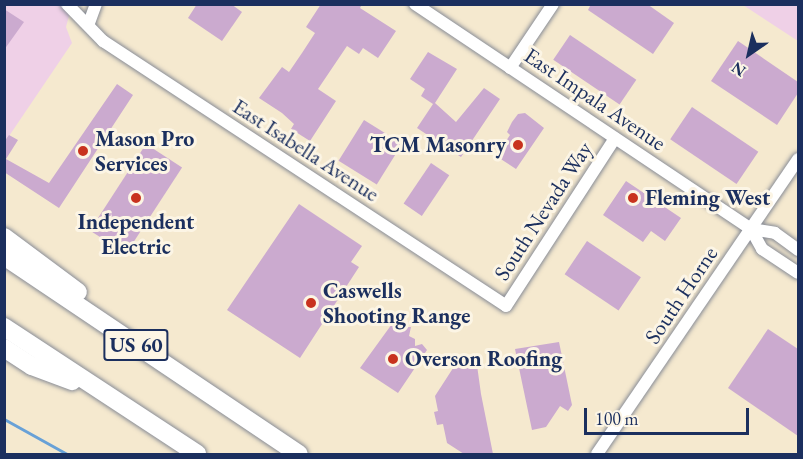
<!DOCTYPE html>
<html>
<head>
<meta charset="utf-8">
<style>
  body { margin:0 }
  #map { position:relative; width:803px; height:459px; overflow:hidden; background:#f5e9cf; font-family:"EB Garamond",serif }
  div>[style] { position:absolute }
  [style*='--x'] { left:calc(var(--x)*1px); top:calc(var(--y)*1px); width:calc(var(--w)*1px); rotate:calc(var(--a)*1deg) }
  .built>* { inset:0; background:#efd0e7 }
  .stream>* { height:3px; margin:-1.5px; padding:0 1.5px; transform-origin:1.5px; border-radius:1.5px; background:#68a1d7 }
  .building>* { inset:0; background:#cbaacf; transform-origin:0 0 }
  .roads { filter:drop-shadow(0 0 2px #888c96) drop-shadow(0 0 2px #888c96) }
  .minor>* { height:12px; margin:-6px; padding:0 6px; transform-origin:6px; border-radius:6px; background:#fff }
  .highway>* { height:18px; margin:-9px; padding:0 9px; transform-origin:9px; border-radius:9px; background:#fff }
  .dots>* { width:16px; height:16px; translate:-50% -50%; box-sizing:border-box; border:3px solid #fcf5e5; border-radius:50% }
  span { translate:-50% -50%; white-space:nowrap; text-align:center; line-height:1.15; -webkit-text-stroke:6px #fcf5e5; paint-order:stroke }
  .shield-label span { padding:2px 4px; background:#fcf5e5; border:2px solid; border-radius:4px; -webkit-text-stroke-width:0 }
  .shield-label { font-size:21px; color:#1b2f5e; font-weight:700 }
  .street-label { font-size:22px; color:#1b2f5e }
  .poi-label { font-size:22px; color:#1b2f5e; font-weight:700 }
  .left { translate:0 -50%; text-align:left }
  .right { translate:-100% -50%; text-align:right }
  .frame { position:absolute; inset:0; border:6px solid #1b2f5e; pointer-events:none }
  .north { position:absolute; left:719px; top:24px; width:60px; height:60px; -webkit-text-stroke:4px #fcf5e5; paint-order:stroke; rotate:214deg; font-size:16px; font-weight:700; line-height:24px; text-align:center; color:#1b2f5e }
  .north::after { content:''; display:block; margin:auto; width:21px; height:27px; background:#1b2f5e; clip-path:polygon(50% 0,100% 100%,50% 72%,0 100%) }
  .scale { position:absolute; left:584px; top:408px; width:165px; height:27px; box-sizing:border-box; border:3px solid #1b2f5e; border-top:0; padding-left:8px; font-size:18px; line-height:21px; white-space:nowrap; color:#1b2f5e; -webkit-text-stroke:4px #fcf5e5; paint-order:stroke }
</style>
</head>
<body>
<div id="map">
  <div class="built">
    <div style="clip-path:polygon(5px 5px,72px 5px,66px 27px,72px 43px,5px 142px)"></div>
    <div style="clip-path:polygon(743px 5px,798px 5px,798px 41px)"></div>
  </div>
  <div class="stream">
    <div style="--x:4;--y:419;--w:72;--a:29.1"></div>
  </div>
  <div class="building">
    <div style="clip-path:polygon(197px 4px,231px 4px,242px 12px,222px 41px,188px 18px)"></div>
    <div style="clip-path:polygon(321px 4px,362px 4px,360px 8px,396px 31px,378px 58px,363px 48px,359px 54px,347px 46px,318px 89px,336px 101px,310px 141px,291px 129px,294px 124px,282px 113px,259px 98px,282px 67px,289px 72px,302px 53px,315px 33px,306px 27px)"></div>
    <div style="clip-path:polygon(591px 4px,647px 4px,674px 23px,653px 54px,588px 10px)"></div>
    <div style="clip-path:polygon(4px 9px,24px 22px,4px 50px)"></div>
    <div style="left:570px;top:35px;width:80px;height:30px;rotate:34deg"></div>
    <div style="clip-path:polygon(738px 41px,798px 82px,798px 93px,777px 125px,711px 81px)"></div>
    <div style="clip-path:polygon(428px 52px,457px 69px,435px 103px,456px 122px,484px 88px,500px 99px,461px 157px,417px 128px,433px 104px,421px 96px,425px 89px,410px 79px)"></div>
    <div style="clip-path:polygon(117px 84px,133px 95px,59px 208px,4px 172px,4px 142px,9px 135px,18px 140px,6px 159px,49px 183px)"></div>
    <div style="left:692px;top:107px;width:80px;height:39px;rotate:34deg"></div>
    <div style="clip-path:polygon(525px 113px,544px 128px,516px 169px,496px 156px,510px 135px,507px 132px,512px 122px,518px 114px)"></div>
    <div style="left:364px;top:120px;width:45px;height:48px;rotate:32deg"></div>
    <div style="left:146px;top:144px;width:43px;height:103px;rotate:33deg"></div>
    <div style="left:431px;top:163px;width:22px;height:49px;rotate:34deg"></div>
    <div style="clip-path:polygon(626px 181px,681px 218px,665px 241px,651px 231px,643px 242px,603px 215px)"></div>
    <div style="clip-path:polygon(299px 204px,362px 246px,351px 262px,359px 267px,300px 358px,227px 310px)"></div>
    <div style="left:587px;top:241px;width:65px;height:40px;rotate:34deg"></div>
    <div style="clip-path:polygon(397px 317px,401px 327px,411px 327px,409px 336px,415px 339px,415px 346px,422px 344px,427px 350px,398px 393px,360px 368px)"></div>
    <div style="clip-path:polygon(768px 329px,798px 349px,798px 436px,728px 388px)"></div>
    <div style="clip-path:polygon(559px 342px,572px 405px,568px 411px,560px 406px,546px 427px,532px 430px,515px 349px)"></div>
    <div style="clip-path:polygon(476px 358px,481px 394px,493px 454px,464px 454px,447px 443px,443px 424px,437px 425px,434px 412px,438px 411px,435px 396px,457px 362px)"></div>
  </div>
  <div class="roads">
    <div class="minor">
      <div style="--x:67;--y:4;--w:52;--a:45.8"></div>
      <div style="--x:103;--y:41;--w:482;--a:33.3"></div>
      <div style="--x:506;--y:306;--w:200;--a:-57"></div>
      <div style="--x:415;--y:4;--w:404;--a:33.8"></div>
      <div style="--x:751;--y:229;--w:24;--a:9"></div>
      <div style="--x:775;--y:233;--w:29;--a:36"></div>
      <div style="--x:89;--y:23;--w:20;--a:-70"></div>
      <div style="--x:510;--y:68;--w:77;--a:-56.1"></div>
      <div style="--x:751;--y:229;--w:23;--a:61"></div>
      <div style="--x:762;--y:249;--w:43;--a:33.7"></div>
      <div style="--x:597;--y:454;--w:357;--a:-55.7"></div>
    </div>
    <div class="highway">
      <div style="--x:4;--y:237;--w:92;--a:36.6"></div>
      <div style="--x:4;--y:256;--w:355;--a:33.9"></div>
      <div style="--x:4;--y:327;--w:231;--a:33.3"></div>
      <div style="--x:4;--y:348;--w:33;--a:33"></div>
      <div style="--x:32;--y:366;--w:43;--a:20.6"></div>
    </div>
  </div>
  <div class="dots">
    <div style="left:518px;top:145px;background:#c8321e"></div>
    <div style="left:83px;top:151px;background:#c8321e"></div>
    <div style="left:136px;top:198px;background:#c8321e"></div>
    <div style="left:633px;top:198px;background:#c8321e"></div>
    <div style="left:311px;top:303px;background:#c8321e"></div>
    <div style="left:393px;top:359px;background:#c8321e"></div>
  </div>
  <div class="shield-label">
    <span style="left:136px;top:345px">US 60</span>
  </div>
  <div class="street-label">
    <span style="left:595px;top:99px;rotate:34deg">East Impala Avenue</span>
    <span style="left:306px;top:150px;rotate:33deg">East Isabella Avenue</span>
    <span style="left:543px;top:211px;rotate:-57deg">South Nevada Way</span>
    <span style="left:681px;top:295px;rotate:-56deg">South Horne</span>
  </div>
  <div class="poi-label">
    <span class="left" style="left:95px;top:151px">Mason Pro<br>Services</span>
    <span class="right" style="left:506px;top:145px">TCM Masonry</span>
    <span class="left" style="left:645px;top:198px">Fleming West</span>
    <span style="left:136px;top:234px">Independent<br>Electric</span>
    <span class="left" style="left:323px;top:303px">Caswells<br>Shooting Range</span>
    <span class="left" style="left:405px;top:359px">Overson Roofing</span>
  </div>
  <div class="frame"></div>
  <div class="north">N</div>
  <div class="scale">100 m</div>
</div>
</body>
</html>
